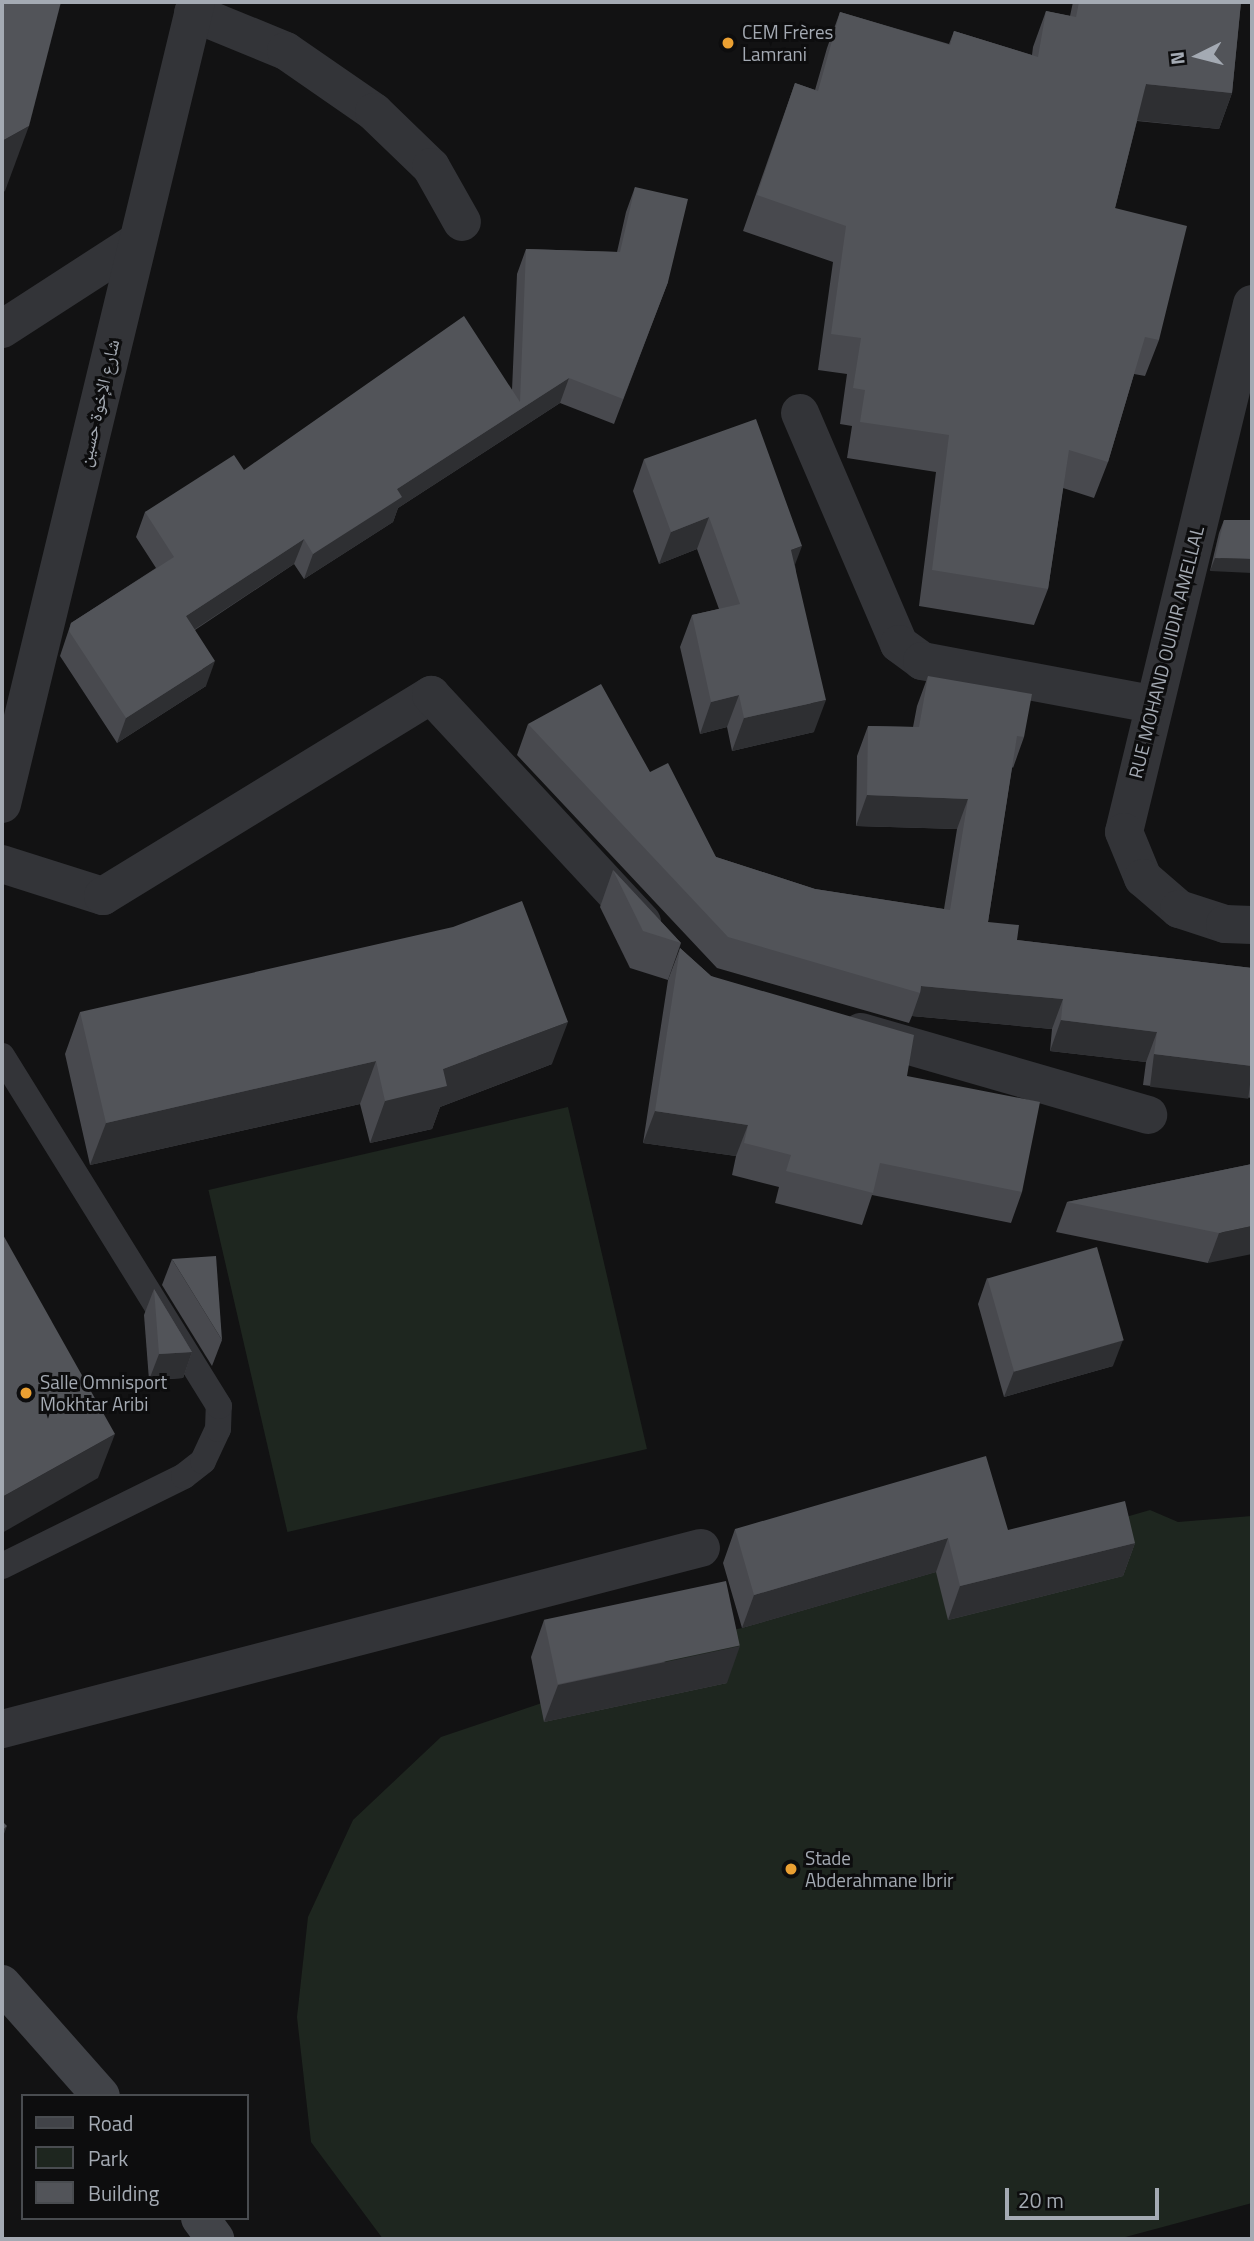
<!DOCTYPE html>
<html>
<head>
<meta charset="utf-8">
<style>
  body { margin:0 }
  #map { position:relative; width:1254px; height:2241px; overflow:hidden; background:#121213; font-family:"Titillium Web","Noto Naskh Arabic",sans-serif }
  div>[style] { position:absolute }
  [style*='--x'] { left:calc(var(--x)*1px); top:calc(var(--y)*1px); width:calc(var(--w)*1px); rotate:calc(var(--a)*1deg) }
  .green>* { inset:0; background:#1e261f; transform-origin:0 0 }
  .lane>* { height:26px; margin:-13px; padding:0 13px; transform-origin:13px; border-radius:13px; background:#333438 }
  .street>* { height:38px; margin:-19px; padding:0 19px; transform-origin:19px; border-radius:19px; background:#333438 }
  .secondary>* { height:38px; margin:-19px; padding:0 19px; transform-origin:19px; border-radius:19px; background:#414348 }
  .wall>* { inset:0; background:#48494e }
  .shaded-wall>* { inset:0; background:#2e2f32; transform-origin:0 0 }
  .building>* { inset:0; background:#525459; transform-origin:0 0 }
  .dots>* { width:19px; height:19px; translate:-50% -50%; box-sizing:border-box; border:4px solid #0d0d0e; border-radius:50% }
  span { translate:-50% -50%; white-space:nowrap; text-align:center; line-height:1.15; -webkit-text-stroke:6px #0d0d0e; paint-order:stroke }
  .poi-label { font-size:19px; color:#a4aab3 }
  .left { translate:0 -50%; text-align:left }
  .street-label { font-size:19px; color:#a4aab3 }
  .frame { position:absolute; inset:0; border:4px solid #a4aab3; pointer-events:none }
  .legend { position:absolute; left:21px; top:2094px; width:228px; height:126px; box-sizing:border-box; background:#0d0d0e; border:2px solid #494c50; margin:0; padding:9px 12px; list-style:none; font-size:21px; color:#a4aab3 }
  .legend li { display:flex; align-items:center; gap:14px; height:35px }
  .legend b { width:35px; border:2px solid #494c50 }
  .north { position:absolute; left:1163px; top:21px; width:70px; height:70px; -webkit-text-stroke:5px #0d0d0e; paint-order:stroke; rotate:264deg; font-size:19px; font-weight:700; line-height:28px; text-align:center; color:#a4aab3 }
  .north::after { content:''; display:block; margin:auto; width:24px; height:32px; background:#a4aab3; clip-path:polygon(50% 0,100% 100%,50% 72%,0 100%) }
  .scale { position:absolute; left:1005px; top:2188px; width:154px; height:32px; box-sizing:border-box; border:4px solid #a4aab3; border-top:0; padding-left:9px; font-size:21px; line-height:24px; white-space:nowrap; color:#a4aab3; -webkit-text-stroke:5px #0d0d0e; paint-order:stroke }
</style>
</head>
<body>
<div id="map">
  <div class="green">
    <div style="left:568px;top:1107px;width:351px;height:369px;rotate:77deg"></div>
    <div style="clip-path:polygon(1150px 1510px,1178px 1522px,1252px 1516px,1252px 2203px,1118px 2239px,383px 2239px,311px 2142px,297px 2017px,308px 1917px,353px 1820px,441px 1737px,595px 1685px,600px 1659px,742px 1628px)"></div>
  </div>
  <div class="lane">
    <div style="--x:2;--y:1566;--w:203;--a:-26.3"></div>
    <div style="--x:184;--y:1476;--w:24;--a:-38"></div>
    <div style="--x:203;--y:1461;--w:35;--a:-65"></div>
    <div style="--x:218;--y:1429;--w:23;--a:-88"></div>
    <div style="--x:219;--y:1406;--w:412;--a:-121.8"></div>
  </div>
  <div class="street">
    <div style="--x:193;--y:13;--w:100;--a:22.2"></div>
    <div style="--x:286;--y:51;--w:107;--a:34.7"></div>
    <div style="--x:374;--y:112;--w:79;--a:44"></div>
    <div style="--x:431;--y:167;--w:63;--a:60.6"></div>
    <div style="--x:1252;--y:304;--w:543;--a:103.63"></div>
    <div style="--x:1124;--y:832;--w:50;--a:67.6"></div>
    <div style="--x:1143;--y:878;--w:48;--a:40.7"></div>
    <div style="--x:1179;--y:909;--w:48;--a:18.1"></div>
    <div style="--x:1225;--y:924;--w:27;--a:2"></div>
    <div style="--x:2;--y:329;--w:158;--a:-32.9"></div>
    <div style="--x:800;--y:413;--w:251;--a:66.8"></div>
    <div style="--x:899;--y:644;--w:29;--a:36"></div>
    <div style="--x:922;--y:661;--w:233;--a:10.6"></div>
    <div style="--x:2;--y:804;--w:825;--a:-76.4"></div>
    <div style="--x:2;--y:864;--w:106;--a:17.6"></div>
    <div style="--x:103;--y:896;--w:385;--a:-31.5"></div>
    <div style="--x:431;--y:695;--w:310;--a:47.1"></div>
    <div style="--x:861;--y:1032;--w:299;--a:16.1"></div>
    <div style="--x:2;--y:1729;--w:722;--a:-14.52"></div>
  </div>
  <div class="secondary">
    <div style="--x:2;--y:1984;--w:149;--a:48.5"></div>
    <div style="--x:200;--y:2218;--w:26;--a:54"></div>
  </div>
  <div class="wall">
    <div style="clip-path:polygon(1073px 2px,1241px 2px,1232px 93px,1219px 129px,1137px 121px,1115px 208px,1159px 340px,1145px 376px,1134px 374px,1108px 462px,1094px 498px,1063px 488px,1048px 589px,1034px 625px,919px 606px,936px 472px,847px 458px,852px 426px,840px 424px,847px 374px,818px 370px,833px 262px,743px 231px,795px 83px,815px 90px,827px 48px,840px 12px,949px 44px,954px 31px,1032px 55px,1033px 47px,1046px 11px,1070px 16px)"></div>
    <div style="clip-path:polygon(635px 187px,668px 282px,614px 424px,560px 403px,398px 508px,393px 522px,304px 579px,294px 564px,195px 630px,206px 686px,117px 743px,60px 656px,71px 623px,156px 568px,136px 537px,145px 512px,244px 470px,512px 390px,517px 274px,526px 249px,617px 252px,626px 212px)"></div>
    <div style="clip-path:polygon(644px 459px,795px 565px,814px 732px,732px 751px,727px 727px,700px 734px,680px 647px,692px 615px,719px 609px,697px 549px,659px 564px,633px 491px)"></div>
    <div style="clip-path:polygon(1224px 520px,1252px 520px,1210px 571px,1219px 533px)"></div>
    <div style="clip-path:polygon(928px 676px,1024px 737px,1013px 768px,1012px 767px,988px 922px,1017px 940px,1252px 968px,1252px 1098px,1143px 1085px,1146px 1062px,1050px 1051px,1052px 1029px,912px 1016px,909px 1023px,717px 968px,517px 755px,528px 724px,650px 772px,716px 857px,815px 889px,944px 909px,957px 829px,856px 826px,857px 756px,868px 726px,913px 727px,917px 706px)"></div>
    <div style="clip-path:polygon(613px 870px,681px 943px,668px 980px,630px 968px,600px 907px)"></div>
    <div style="clip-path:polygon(680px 948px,711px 976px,907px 1076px,1022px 1192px,1011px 1223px,872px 1195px,862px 1225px,775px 1203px,779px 1187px,732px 1175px,736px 1156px,643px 1143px,668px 980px)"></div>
    <div style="clip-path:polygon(80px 1012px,552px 1064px,440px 1107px,432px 1129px,370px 1143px,360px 1104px,90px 1165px,65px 1054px)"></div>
    <div style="clip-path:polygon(1252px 1164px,1208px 1263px,1056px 1232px,1067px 1202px)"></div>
    <div style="clip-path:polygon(172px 1259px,222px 1340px,212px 1366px,162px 1285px)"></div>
    <div style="clip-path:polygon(987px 1278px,1113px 1366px,1004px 1397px,978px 1304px)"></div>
    <div style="clip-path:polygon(154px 1289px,192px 1352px,183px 1378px,149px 1380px,144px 1315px)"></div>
    <div style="clip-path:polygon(735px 1529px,1008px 1530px,1135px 1543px,1123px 1576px,948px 1620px,936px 1572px,742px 1628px,723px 1563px)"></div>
    <div style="clip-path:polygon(544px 1620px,727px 1683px,544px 1722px,531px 1657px)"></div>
  </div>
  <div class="shaded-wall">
    <div style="clip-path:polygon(1146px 84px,1232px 93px,1219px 129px,1132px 120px)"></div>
    <div style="clip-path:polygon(29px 126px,5px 191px,2px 193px,2px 141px)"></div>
    <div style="clip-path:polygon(569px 378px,560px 403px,398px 508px,393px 522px,304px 579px,313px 554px,397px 489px)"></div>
    <div style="clip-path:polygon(709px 517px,697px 549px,659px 564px,671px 532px)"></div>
    <div style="clip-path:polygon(304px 539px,294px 564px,177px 641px,186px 616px)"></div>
    <div style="clip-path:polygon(802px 546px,790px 578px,791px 550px)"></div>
    <div style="clip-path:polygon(1215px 558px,1252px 559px,1252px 573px,1210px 571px)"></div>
    <div style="clip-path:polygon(215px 661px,206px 686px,117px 743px,126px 718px)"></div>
    <div style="clip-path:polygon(739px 695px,727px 727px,700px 734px,711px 702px)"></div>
    <div style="clip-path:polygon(826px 700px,814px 732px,732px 751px,744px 718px)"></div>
    <div style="clip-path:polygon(867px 795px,968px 799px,957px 829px,856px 826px)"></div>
    <div style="clip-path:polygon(921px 986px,1063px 999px,1052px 1029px,912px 1016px,920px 993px)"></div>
    <div style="clip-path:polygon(1061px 1020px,1157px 1032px,1146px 1062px,1050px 1051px)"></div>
    <div style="clip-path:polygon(568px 1022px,552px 1064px,440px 1107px,432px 1129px,370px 1143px,385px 1101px,443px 1069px)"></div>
    <div style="left:1154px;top:1054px;width:99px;height:33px;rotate:7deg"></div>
    <div style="clip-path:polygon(376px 1061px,360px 1104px,90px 1165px,106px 1123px)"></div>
    <div style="clip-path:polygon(655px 1111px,748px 1125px,736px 1156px,643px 1143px)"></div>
    <div style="clip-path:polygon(1252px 1226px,1252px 1254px,1208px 1263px,1219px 1233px)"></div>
    <div style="clip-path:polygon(1123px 1340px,1113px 1366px,1004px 1397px,1014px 1371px)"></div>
    <div style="clip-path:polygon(192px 1352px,183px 1378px,149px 1380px,159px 1354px)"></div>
    <div style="clip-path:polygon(115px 1434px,98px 1478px,2px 1533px,2px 1497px)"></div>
    <div style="clip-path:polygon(948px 1538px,936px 1572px,742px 1628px,754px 1595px)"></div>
    <div style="clip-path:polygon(1135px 1543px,1123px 1576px,948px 1620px,960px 1586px)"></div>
    <div style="clip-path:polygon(740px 1646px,727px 1683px,544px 1722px,558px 1685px)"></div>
    <div style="clip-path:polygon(7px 1826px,2px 1839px,2px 1831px)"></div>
  </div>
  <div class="building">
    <div style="clip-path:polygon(2px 2px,61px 2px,29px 126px,2px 141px)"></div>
    <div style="clip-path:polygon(1079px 2px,1241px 2px,1232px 93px,1146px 84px,1115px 208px,1187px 226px,1159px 340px,1145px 337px,1108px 462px,1069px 450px,1048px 589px,932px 570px,949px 435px,860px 422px,865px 390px,853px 388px,861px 338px,831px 334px,846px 226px,757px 195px,795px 83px,818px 91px,840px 12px,950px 45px,954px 31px,1038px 57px,1046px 11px,1076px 17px)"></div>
    <div style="clip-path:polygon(635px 187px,688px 199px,668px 282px,623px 399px,569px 378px,397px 489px,402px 497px,313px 554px,304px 539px,186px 616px,215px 661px,126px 718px,69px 631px,71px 623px,174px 557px,145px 512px,234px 455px,244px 470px,464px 316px,520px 402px,526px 249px,620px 252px)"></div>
    <div style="clip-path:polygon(756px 419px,802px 546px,791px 550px,826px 700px,744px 718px,739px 695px,711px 702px,692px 615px,740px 604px,709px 517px,671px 532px,644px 459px)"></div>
    <div style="clip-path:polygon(1224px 520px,1252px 520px,1252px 559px,1215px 558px)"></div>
    <div style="clip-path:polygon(928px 676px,1032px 694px,1024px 737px,1017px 736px,988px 922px,1019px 925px,1017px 940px,1252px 968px,1252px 1066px,1154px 1054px,1157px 1032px,1061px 1020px,1063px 999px,921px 986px,920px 993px,728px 937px,528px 724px,601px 684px,650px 772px,668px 763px,716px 857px,815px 889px,950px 910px,968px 799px,867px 795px,868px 726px,919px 727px)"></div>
    <div style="clip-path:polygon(613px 870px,681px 943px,643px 931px)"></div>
    <div style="clip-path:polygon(522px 901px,568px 1022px,443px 1069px,447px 1086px,385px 1101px,376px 1061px,106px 1123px,80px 1012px,453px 927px)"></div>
    <div style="clip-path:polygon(680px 948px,711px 976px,914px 1035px,907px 1076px,1040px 1102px,1022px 1192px,880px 1163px,873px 1193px,786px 1171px,791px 1155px,744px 1143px,748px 1125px,655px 1111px)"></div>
    <div style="clip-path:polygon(1252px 1164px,1252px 1226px,1219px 1233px,1067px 1202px)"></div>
    <div style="clip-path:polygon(2px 1233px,115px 1434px,2px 1497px)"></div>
    <div style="left:1097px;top:1247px;width:97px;height:114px;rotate:74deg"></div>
    <div style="clip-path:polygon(216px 1256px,222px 1340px,172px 1259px)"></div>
    <div style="clip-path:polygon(154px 1289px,192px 1352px,159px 1354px)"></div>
    <div style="clip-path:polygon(986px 1456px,1008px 1530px,1125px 1501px,1135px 1543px,960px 1586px,948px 1538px,754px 1595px,735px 1529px)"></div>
    <div style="left:726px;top:1581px;width:66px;height:186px;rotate:78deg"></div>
    <div style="clip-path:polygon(2px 1821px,7px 1826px,2px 1831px)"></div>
  </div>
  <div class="dots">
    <div style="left:728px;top:43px;background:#eba032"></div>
    <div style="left:26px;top:1393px;background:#eba032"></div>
    <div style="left:791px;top:1869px;background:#eba032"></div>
  </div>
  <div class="poi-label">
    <span class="left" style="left:742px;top:43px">CEM Frères<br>Lamrani</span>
    <span class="left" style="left:40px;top:1393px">Salle Omnisport<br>Mokhtar Aribi</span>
    <span class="left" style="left:805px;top:1869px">Stade<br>Abderahmane Ibrir</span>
  </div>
  <div class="street-label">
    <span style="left:98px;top:403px;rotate:-77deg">شارع الإخوة حسين</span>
    <span style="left:1166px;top:652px;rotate:-76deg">RUE MOHAND OUIDIR AMELLAL</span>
  </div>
  <div class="frame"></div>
  <ul class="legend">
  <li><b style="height:9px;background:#414348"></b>Road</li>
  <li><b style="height:19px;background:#1e261f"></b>Park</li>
  <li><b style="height:19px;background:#525459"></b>Building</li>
  </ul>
  <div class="north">N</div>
  <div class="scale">20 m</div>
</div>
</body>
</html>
